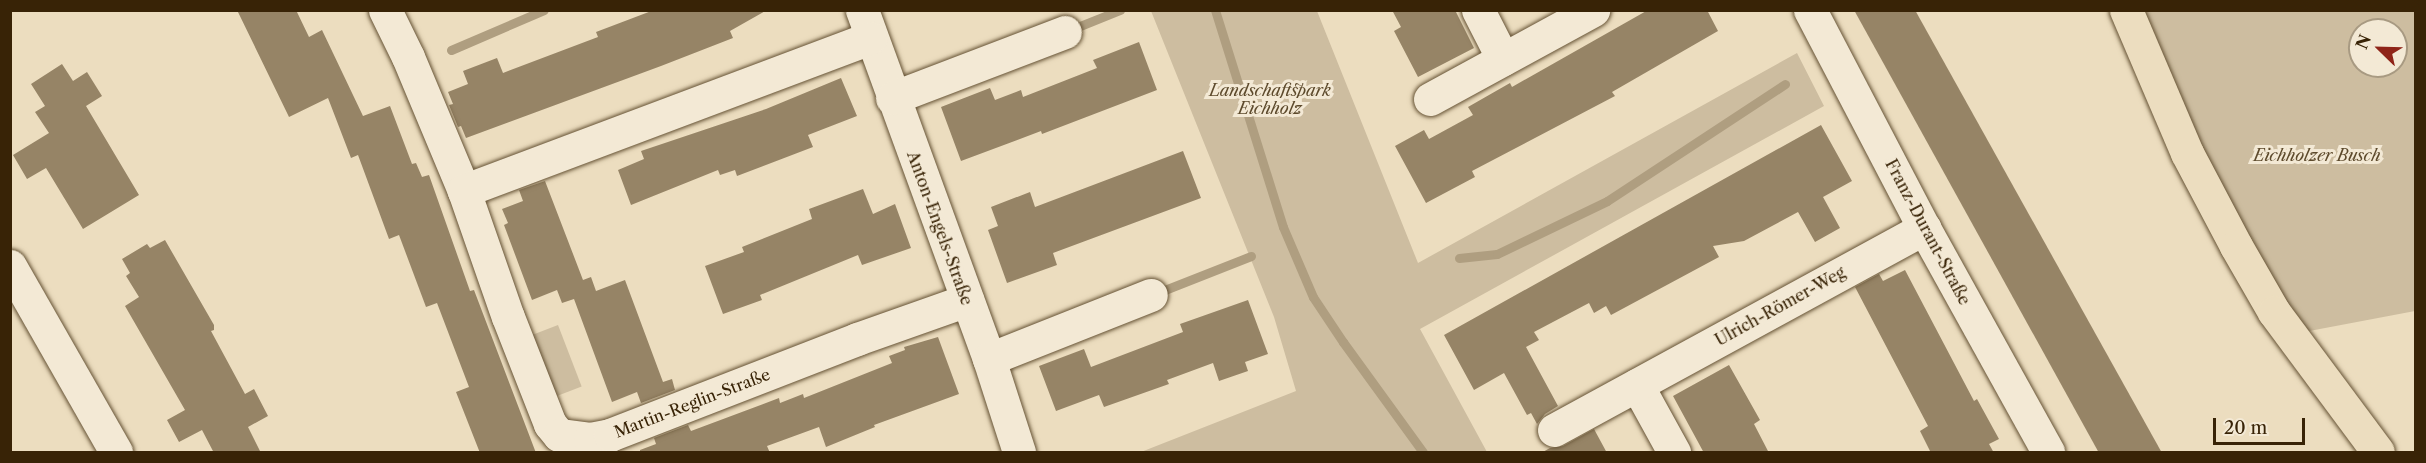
<!DOCTYPE html>
<html>
<head>
<meta charset="utf-8">
<style>
  body { margin:0 }
  #map { position:relative; width:2426px; height:463px; overflow:hidden; background:#ecddbf; font-family:"Libre Caslon Text",serif }
  div>[style] { position:absolute }
  [style*='--x'] { left:calc(var(--x)*1px); top:calc(var(--y)*1px); width:calc(var(--w)*1px); rotate:calc(var(--a)*1deg) }
  .green>* { inset:0; background:#cdbda0; transform-origin:0 0 }
  .stream>* { height:9px; margin:-4.5px; padding:0 4.5px; transform-origin:4.5px; border-radius:4.5px; background:#af9e80 }
  .building>* { inset:0; background:#968466 }
  .roads { filter:drop-shadow(0 0 2px #655234) drop-shadow(0 0 2px #655234) }
  .minor>* { height:33px; margin:-16.5px; padding:0 16.5px; transform-origin:16.5px; border-radius:16.5px; background:#f3e9d5 }
  .major>* { height:33px; margin:-16.5px; padding:0 16.5px; transform-origin:16.5px; border-radius:16.5px; background:#ecddbf }
  span { translate:-50% -50%; white-space:nowrap; text-align:center; line-height:1.15; -webkit-text-stroke:6px #f3e9d5; paint-order:stroke }
  .park-label { font-size:16px; color:#5d4a2c; font-style:italic }
  .street-label { font-size:16px; color:#382306 }
  .frame { position:absolute; inset:0; border:12px solid #382306; pointer-events:none }
  .north { position:absolute; left:2348px; top:18px; width:60px; height:60px; box-sizing:border-box; background:#f3e9d5; border:2px solid #a89a82; border-radius:50%; rotate:293deg; font-size:16px; font-weight:700; line-height:24px; text-align:center; color:#382306 }
  .north::after { content:''; display:block; margin:auto; width:21px; height:27px; background:#8f2418; clip-path:polygon(50% 0,100% 100%,50% 72%,0 100%) }
  .scale { position:absolute; left:2213px; top:418px; width:92px; height:27px; box-sizing:border-box; border:3px solid #382306; border-top:0; padding-left:8px; font-size:18px; line-height:21px; white-space:nowrap; color:#382306; -webkit-text-stroke:4px #f3e9d5; paint-order:stroke }
</style>
</head>
<body>
<div id="map">
  <div class="green">
    <div style="clip-path:polygon(1151px 11px,1317px 11px,1418px 263px,1797px 53px,1824px 106px,1420px 329px,1487px 452px,1141px 452px,1296px 391px,1274px 317px)"></div>
    <div style="clip-path:polygon(evenodd,2141px 11px,2415px 11px,2415px 311px,2304px 332px,2201px 149px,2141px 11px,2360px 30px,2396px 30px,2396px 66px,2360px 66px,2360px 30px)"></div>
    <div style="left:558px;top:325px;width:66px;height:32px;rotate:69deg"></div>
  </div>
  <div class="stream">
    <div style="--x:1215;--y:10;--w:227;--a:72.6"></div>
    <div style="--x:1283;--y:227;--w:76;--a:66.8"></div>
    <div style="--x:1313;--y:297;--w:54;--a:56.3"></div>
    <div style="--x:1343;--y:342;--w:136;--a:54"></div>
    <div style="--x:1070;--y:30;--w:54;--a:-21.8"></div>
    <div style="--x:451;--y:50;--w:101;--a:-23.3"></div>
    <div style="--x:1459;--y:258;--w:38;--a:-6"></div>
    <div style="--x:1497;--y:254;--w:122;--a:-25.7"></div>
    <div style="--x:1607;--y:201;--w:213;--a:-33.3"></div>
    <div style="--x:1157;--y:293;--w:101;--a:-21.5"></div>
  </div>
  <div class="building">
    <div style="clip-path:polygon(237px 10px,296px 10px,309px 37px,322px 30px,363px 116px,390px 106px,412px 164px,416px 163px,422px 177px,429px 175px,470px 291px,474px 290px,536px 453px,480px 453px,456px 392px,469px 387px,437px 303px,426px 307px,399px 235px,389px 239px,358px 155px,351px 158px,328px 98px,289px 117px)"></div>
    <div style="clip-path:polygon(654px 10px,767px 10px,730px 31px,733px 38px,661px 66px,466px 138px,461px 126px,458px 127px,449px 105px,453px 104px,448px 92px,468px 84px,463px 71px,497px 58px,503px 73px,598px 37px,596px 32px)"></div>
    <div style="clip-path:polygon(1392px 10px,1455px 10px,1474px 48px,1418px 77px,1394px 31px,1401px 27px)"></div>
    <div style="clip-path:polygon(1648px 10px,1707px 10px,1718px 31px,1612px 92px,1615px 96px,1472px 171px,1475px 177px,1426px 203px,1395px 146px,1424px 130px,1429px 139px,1473px 115px,1468px 107px,1510px 83px,1512px 87px)"></div>
    <div style="clip-path:polygon(1854px 10px,1915px 10px,2162px 453px,2099px 453px)"></div>
    <div style="clip-path:polygon(1139px 42px,1157px 90px,1042px 134px,1041px 131px,961px 161px,941px 107px,990px 88px,995px 100px,1021px 90px,1023px 97px,1097px 68px,1093px 60px)"></div>
    <div style="clip-path:polygon(62px 64px,73px 81px,87px 72px,102px 96px,86px 106px,139px 195px,83px 229px,46px 168px,27px 179px,13px 155px,49px 133px,35px 112px,45px 106px,31px 84px)"></div>
    <div style="clip-path:polygon(841px 78px,857px 116px,808px 135px,813px 147px,737px 176px,735px 170px,720px 175px,718px 170px,631px 205px,618px 170px,644px 159px,641px 151px,766px 109px)"></div>
    <div style="clip-path:polygon(1821px 125px,1852px 181px,1823px 197px,1840px 228px,1815px 242px,1798px 212px,1744px 241px,1713px 246px,1719px 257px,1611px 315px,1606px 306px,1594px 313px,1589px 303px,1534px 332px,1539px 340px,1526px 347px,1558px 406px,1545px 414px,1537px 424px,1531px 413px,1527px 415px,1504px 373px,1474px 390px,1444px 335px)"></div>
    <div style="clip-path:polygon(1183px 151px,1201px 198px,1053px 253px,1057px 265px,1007px 283px,988px 230px,998px 226px,991px 207px,1030px 192px,1035px 207px)"></div>
    <div style="clip-path:polygon(545px 181px,583px 280px,591px 277px,596px 291px,625px 280px,663px 382px,672px 379px,675px 390px,641px 403px,637px 392px,612px 402px,574px 299px,562px 303px,557px 290px,532px 300px,504px 225px,508px 223px,502px 209px,523px 201px,519px 190px)"></div>
    <div style="clip-path:polygon(863px 189px,873px 214px,895px 204px,911px 248px,862px 265px,858px 255px,760px 295px,762px 300px,723px 314px,705px 266px,744px 252px,742px 247px,812px 219px,809px 209px)"></div>
    <div style="clip-path:polygon(165px 240px,214px 325px,214px 330px,211px 331px,245px 394px,254px 389px,268px 416px,248px 427px,261px 453px,214px 453px,202px 430px,179px 442px,167px 420px,185px 410px,125px 306px,139px 297px,126px 276px,130px 273px,122px 259px,147px 244px,150px 248px)"></div>
    <div style="clip-path:polygon(1905px 270px,1974px 401px,1977px 399px,1999px 439px,1989px 444px,1994px 453px,1931px 453px,1920px 431px,1928px 426px,1855px 287px,1879px 274px,1883px 281px)"></div>
    <div style="clip-path:polygon(1248px 300px,1268px 354px,1245px 362px,1248px 371px,1219px 381px,1213px 363px,1167px 380px,1169px 384px,1104px 407px,1099px 395px,1056px 411px,1039px 366px,1084px 349px,1091px 367px,1183px 332px,1180px 324px)"></div>
    <div style="clip-path:polygon(938px 337px,959px 394px,874px 425px,875px 427px,826px 447px,819px 427px,767px 446px,770px 453px,640px 453px,640px 450px,656px 444px,654px 438px,688px 425px,691px 431px,779px 398px,780px 403px,803px 394px,804px 398px,892px 363px,889px 356px,905px 350px,904px 347px)"></div>
    <div style="clip-path:polygon(1729px 365px,1760px 420px,1754px 424px,1769px 453px,1704px 453px,1673px 396px)"></div>
    <div style="clip-path:polygon(1594px 429px,1607px 453px,1541px 453px,1550px 448px,1563px 446px)"></div>
  </div>
  <div class="roads">
    <div class="minor">
      <div style="--x:385;--y:10;--w:52;--a:63.9"></div>
      <div style="--x:408;--y:57;--w:145;--a:67.3"></div>
      <div style="--x:862;--y:10;--w:371;--a:70"></div>
      <div style="--x:989;--y:359;--w:98;--a:72.1"></div>
      <div style="--x:1478;--y:10;--w:55;--a:63"></div>
      <div style="--x:1810;--y:10;--w:246;--a:62.4"></div>
      <div style="--x:1924;--y:228;--w:256;--a:61"></div>
      <div style="--x:870;--y:38;--w:434;--a:159.4"></div>
      <div style="--x:464;--y:191;--w:133;--a:70.8"></div>
      <div style="--x:508;--y:317;--w:115;--a:68.6"></div>
      <div style="--x:550;--y:424;--w:14;--a:51"></div>
      <div style="--x:559;--y:435;--w:31;--a:7"></div>
      <div style="--x:590;--y:439;--w:20;--a:-11"></div>
      <div style="--x:610;--y:435;--w:265;--a:-21.2"></div>
      <div style="--x:857;--y:339;--w:117;--a:-19.5"></div>
      <div style="--x:892;--y:98;--w:185;--a:-20.9"></div>
      <div style="--x:1430;--y:99;--w:186;--a:-28.6"></div>
      <div style="--x:10;--y:266;--w:214;--a:60.3"></div>
      <div style="--x:989;--y:359;--w:174;--a:-21.6"></div>
      <div style="--x:1637;--y:385;--w:77;--a:61.1"></div>
      <div style="--x:1554;--y:430;--w:422;--a:-28.6"></div>
    </div>
    <div class="major">
      <div style="--x:2126;--y:10;--w:155;--a:66.9"></div>
      <div style="--x:2187;--y:153;--w:105;--a:62.2"></div>
      <div style="--x:2236;--y:246;--w:76;--a:60.1"></div>
      <div style="--x:2274;--y:312;--w:174;--a:53.4"></div>
    </div>
  </div>
  <div class="park-label">
    <span style="left:1270px;top:99px">Landschaftspark<br>Eichholz</span>
    <span style="left:2317px;top:155px">Eichholzer Busch</span>
  </div>
  <div class="street-label">
    <span style="left:940px;top:228px;rotate:70deg">Anton-Engels-Straße</span>
    <span style="left:1928px;top:232px;rotate:62deg">Franz-Durant-Straße</span>
    <span style="left:1780px;top:306px;rotate:-29deg">Ulrich-Römer-Weg</span>
    <span style="left:692px;top:403px;rotate:-21deg">Martin-Reglin-Straße</span>
  </div>
  <div class="frame"></div>
  <div class="north">N</div>
  <div class="scale">20 m</div>
</div>
</body>
</html>
